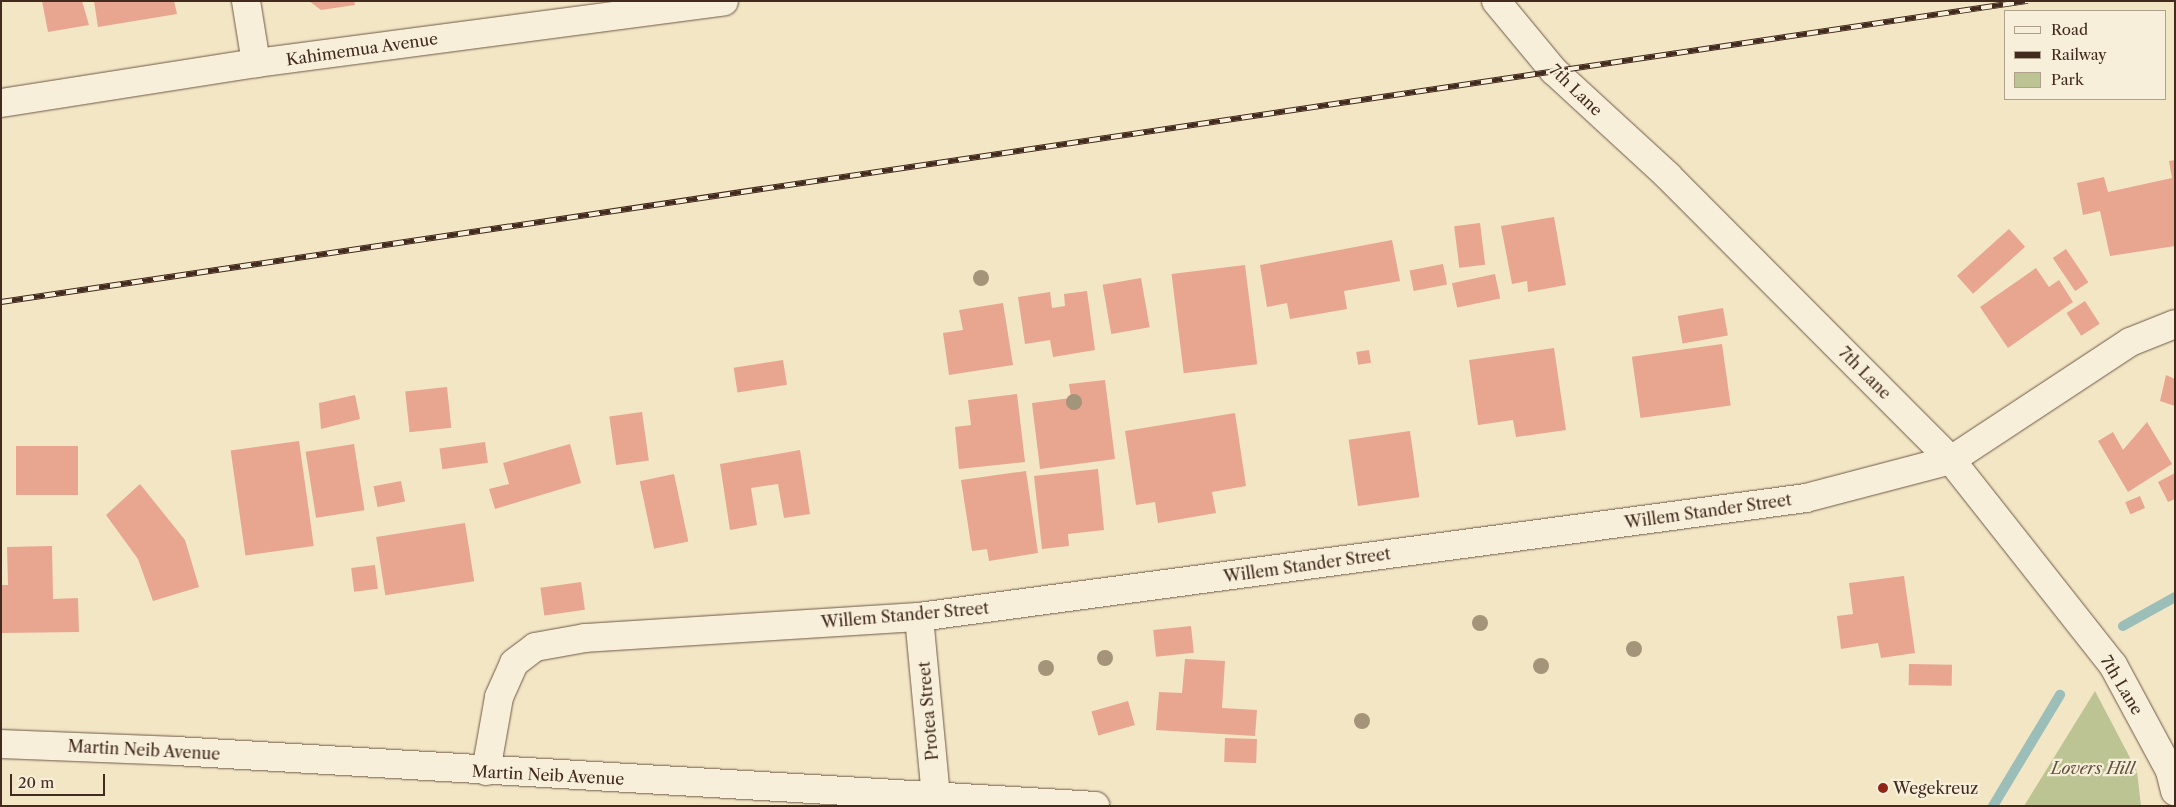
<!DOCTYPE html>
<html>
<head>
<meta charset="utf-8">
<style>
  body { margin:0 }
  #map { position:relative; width:2176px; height:807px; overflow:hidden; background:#f3e6c5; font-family:"Libre Caslon Text",serif }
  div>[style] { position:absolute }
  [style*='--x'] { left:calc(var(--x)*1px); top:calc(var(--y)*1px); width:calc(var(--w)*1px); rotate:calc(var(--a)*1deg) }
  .green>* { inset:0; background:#bdc494 }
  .stream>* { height:10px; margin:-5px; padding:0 5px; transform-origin:5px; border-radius:5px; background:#9bbfb8 }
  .building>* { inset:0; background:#e8a58f; transform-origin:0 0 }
  .roads { filter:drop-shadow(0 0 1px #6e5948) drop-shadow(0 0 1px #6e5948) }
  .minor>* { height:28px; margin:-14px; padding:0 14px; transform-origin:14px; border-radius:14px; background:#f7efd9 }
  .secondary>* { height:28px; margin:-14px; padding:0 14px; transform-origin:14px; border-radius:14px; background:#f7efd9 }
  .rail>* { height:5.5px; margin-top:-2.75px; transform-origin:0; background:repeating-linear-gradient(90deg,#f7efd9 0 11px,#422a1e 0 22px); box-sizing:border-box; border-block:1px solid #422a1e }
  .trees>* { width:16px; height:16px; margin:-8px; border-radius:50%; background:#a3947a }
  .dots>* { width:14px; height:14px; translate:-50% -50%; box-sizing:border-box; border:2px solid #f7efd9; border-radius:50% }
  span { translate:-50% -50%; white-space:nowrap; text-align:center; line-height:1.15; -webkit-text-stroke:4.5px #f7efd9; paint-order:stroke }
  .street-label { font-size:16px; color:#422a1e }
  .park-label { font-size:16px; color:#61503c; font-style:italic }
  .poi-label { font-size:16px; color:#422a1e }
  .left { translate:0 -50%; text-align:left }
  .frame { position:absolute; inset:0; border:2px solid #422a1e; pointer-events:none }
  .legend { position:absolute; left:2004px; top:10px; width:162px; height:90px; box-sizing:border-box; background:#f7efd9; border:1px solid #afa08e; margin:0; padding:6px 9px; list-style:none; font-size:15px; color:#422a1e }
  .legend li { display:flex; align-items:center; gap:10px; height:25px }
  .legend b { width:25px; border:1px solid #afa08e }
  .scale { position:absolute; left:10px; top:774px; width:95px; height:22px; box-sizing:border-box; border:2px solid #422a1e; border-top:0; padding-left:6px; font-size:15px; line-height:18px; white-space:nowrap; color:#422a1e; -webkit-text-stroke:4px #f7efd9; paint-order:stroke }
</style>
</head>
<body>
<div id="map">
  <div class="green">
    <div style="clip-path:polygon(2095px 691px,2137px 771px,2141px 806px,2024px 806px)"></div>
  </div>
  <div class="stream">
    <div style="--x:2123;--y:626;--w:60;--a:-29.1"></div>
    <div style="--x:1993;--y:806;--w:130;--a:-58.9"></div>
  </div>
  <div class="building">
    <div style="clip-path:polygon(42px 1px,82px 1px,89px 25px,48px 32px)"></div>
    <div style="clip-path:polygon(94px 1px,174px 1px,177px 14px,98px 27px)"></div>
    <div style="clip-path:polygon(309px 1px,354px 1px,355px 5px,321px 10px)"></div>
    <div style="clip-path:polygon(2175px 160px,2175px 246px,2110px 256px,2100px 211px,2083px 215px,2077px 183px,2104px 177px,2108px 192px,2172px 178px,2169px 161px)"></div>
    <div style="clip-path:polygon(1554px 217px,1566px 285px,1528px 292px,1527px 281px,1512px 284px,1501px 226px)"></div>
    <div style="left:1480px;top:223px;width:42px;height:26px;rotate:83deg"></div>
    <div style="left:2009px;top:229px;width:24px;height:70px;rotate:48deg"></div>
    <div style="clip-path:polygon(1392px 240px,1400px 281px,1344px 291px,1347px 309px,1290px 319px,1287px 303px,1267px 307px,1260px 265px)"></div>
    <div style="left:2066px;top:249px;width:40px;height:16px;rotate:56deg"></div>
    <div style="left:1443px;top:264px;width:21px;height:34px;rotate:79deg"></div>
    <div style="left:1245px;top:265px;width:100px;height:74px;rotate:83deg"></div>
    <div style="clip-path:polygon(2036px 268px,2049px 287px,2059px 280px,2073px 302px,2008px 348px,1980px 307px)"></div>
    <div style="left:1495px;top:274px;width:25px;height:44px;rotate:78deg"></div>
    <div style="left:1141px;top:278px;width:50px;height:39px;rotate:80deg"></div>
    <div style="clip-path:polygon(1087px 291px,1095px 350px,1053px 357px,1050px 340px,1025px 344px,1018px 297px,1050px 292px,1052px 308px,1065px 306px,1064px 294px)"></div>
    <div style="left:2085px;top:301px;width:27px;height:22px;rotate:57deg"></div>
    <div style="clip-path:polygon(1003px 303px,1013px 365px,949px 375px,943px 333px,963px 330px,959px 310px)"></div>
    <div style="left:1723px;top:308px;width:28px;height:46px;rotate:80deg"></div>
    <div style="left:1722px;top:344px;width:62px;height:91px;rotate:82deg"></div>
    <div style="clip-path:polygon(1554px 348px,1566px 430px,1516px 437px,1513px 420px,1478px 425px,1469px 360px)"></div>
    <div style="left:1369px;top:350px;width:13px;height:13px;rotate:81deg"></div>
    <div style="left:783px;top:360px;width:25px;height:50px;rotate:81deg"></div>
    <div style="clip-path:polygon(2166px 375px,2175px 379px,2175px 406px,2160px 401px)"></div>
    <div style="clip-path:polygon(1105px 380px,1115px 459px,1040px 469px,1032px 403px,1071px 398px,1069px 384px)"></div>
    <div style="left:447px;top:387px;width:41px;height:42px;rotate:84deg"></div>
    <div style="clip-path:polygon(1017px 394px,1025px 462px,959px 469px,955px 427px,971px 425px,968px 400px)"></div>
    <div style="clip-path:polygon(355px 395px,360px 419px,321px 429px,319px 403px)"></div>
    <div style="left:642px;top:412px;width:49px;height:33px;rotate:82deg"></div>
    <div style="clip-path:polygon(1235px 413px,1246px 486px,1212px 492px,1216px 513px,1158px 523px,1155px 502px,1136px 505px,1125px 431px)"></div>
    <div style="clip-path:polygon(2147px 422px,2172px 464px,2128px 492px,2098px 441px,2113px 432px,2123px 450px)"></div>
    <div style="left:1410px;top:431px;width:67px;height:62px;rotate:82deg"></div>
    <div style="left:299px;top:441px;width:106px;height:69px;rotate:82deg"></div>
    <div style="left:485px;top:442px;width:21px;height:46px;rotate:82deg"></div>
    <div style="left:354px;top:444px;width:67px;height:49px;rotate:81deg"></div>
    <div style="clip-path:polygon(570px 444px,581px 483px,495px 509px,489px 489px,509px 484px,503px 463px)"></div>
    <div style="left:16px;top:446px;width:62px;height:49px"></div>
    <div style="clip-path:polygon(800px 450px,810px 514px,784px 518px,778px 484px,751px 488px,757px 525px,730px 530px,720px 464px)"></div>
    <div style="clip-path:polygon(1098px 469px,1104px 530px,1068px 534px,1069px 546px,1042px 549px,1034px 476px)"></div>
    <div style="clip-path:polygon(1026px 471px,1038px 553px,989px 561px,987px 549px,972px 551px,961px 480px)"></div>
    <div style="clip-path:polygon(2175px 473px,2175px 499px,2168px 502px,2158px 482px)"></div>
    <div style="left:674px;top:474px;width:69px;height:35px;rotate:78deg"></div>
    <div style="left:401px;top:481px;width:21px;height:28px;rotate:79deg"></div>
    <div style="clip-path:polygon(140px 484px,185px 540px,199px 587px,153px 601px,138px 559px,106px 515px)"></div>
    <div style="left:2140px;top:496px;width:13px;height:16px;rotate:67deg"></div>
    <div style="left:465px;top:523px;width:59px;height:90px;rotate:81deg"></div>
    <div style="clip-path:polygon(52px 546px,53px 599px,78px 598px,79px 632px,1px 633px,1px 585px,8px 585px,7px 547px)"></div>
    <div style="left:375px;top:565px;width:24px;height:24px;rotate:83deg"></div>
    <div style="clip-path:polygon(1904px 576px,1915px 653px,1881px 658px,1878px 643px,1841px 649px,1837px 616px,1853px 614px,1849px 583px)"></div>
    <div style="left:581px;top:582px;width:28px;height:41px;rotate:82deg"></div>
    <div style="left:1191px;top:626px;width:27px;height:38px;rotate:84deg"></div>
    <div style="clip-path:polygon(1185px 659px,1225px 661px,1222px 708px,1257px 710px,1255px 736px,1156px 730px,1159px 692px,1182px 693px)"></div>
    <div style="left:1909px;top:664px;width:43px;height:21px;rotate:1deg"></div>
    <div style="left:1128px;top:701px;width:25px;height:38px;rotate:74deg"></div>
    <div style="left:1225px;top:738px;width:32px;height:24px;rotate:2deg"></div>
  </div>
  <div class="roads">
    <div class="minor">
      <div style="--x:246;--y:1;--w:63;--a:80.8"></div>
      <div style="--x:1496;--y:1;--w:91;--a:50.4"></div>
      <div style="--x:1554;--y:71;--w:155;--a:42.6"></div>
      <div style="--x:1668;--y:176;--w:401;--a:45.1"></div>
      <div style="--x:1951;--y:460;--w:261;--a:51.7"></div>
      <div style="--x:2113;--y:665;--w:120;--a:61.7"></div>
      <div style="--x:2170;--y:771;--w:21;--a:76"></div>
      <div style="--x:1;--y:103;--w:258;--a:-8.9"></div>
      <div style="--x:256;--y:63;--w:472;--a:-7.5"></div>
      <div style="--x:919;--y:617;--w:190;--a:84.6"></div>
      <div style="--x:486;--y:771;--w:75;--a:-80"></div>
      <div style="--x:499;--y:697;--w:37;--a:-66"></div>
      <div style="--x:514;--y:663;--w:26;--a:-37"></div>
      <div style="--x:535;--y:647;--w:51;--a:-10.2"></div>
      <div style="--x:585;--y:638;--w:335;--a:-3.6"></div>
      <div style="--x:919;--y:617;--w:895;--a:-7.64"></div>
      <div style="--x:1806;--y:498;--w:150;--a:-14.7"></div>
      <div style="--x:1951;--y:460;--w:214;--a:-33.4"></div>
      <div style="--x:2130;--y:342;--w:48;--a:-21.8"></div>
    </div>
    <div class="secondary">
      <div style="--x:1;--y:744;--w:175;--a:2.3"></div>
      <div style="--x:176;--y:751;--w:921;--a:3.42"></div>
    </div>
  </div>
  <div class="rail">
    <div style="--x:1;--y:302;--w:2049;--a:-8.45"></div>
  </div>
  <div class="trees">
    <div style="left:981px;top:278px"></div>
    <div style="left:1074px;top:402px"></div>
    <div style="left:1480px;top:623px"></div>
    <div style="left:1634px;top:649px"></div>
    <div style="left:1105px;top:658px"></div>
    <div style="left:1541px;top:666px"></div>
    <div style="left:1046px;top:668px"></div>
    <div style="left:1362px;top:721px"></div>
  </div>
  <div class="dots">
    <div style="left:1883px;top:788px;background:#8f2418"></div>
  </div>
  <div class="street-label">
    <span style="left:362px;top:49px;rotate:-8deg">Kahimemua Avenue</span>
    <span style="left:1576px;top:90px;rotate:44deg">7th Lane</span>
    <span style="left:1865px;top:373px;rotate:45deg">7th Lane</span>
    <span style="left:1708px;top:511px;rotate:-8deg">Willem Stander Street</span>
    <span style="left:1307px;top:565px;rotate:-8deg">Willem Stander Street</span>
    <span style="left:905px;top:615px;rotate:-5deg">Willem Stander Street</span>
    <span style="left:2122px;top:685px;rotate:59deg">7th Lane</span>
    <span style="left:928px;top:711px;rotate:-95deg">Protea Street</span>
    <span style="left:144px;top:750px;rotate:3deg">Martin Neib Avenue</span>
    <span style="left:548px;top:775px;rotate:3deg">Martin Neib Avenue</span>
  </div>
  <div class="park-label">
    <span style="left:2093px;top:768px">Lovers Hill</span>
  </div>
  <div class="poi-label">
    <span class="left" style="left:1893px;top:788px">Wegekreuz</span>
  </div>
  <div class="frame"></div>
  <ul class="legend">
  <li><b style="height:6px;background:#f7efd9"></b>Road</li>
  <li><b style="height:6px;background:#422a1e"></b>Railway</li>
  <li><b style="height:14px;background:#bdc494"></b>Park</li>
  </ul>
  <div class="scale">20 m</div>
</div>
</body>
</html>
